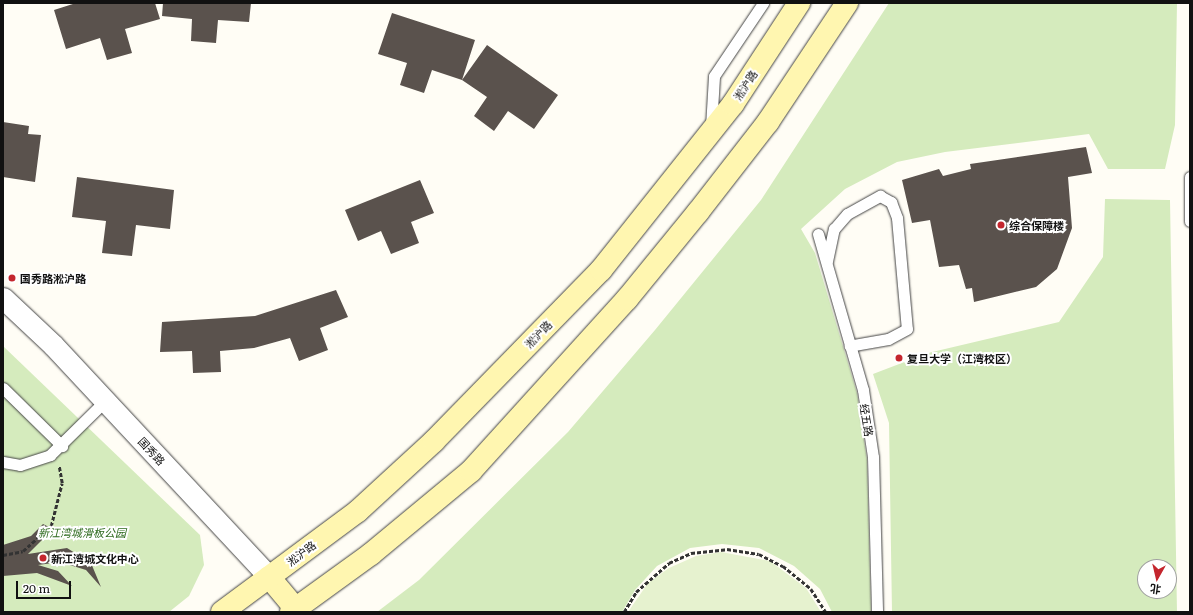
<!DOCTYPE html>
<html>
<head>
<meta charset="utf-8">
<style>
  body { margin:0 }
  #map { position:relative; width:1193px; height:615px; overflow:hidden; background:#fffdf5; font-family:Literata,"Noto Sans SC",serif }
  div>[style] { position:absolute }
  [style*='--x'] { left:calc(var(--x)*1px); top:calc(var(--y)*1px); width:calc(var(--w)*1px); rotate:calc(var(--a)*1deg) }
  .green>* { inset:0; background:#d5ebbd }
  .pitch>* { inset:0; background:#e6f2cf }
  .building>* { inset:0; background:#5a524d }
  .path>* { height:2.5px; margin-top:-1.25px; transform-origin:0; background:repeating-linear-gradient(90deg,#333 0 4px,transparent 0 6px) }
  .roads { filter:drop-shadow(0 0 1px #444) drop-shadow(0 0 1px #444) }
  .service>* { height:11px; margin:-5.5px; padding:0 5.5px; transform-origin:5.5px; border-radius:5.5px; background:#fff }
  .minor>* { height:21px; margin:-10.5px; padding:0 10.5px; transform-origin:10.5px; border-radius:10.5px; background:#fff }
  .secondary>* { height:22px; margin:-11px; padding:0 11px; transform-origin:11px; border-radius:11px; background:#fff6b0 }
  .dots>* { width:11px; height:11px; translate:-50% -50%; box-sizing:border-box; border:2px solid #fff; border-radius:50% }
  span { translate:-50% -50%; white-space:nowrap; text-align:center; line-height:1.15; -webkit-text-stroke:4px #fff; paint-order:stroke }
  .street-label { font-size:11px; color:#111 }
  .poi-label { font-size:11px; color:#111; font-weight:700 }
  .left { translate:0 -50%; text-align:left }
  .park-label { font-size:11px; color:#2f6b1f; font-style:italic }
  .frame { position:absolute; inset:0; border:4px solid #111; pointer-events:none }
  .north { position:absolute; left:1137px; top:559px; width:40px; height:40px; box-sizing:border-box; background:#fff; border:1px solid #a0a0a0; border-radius:50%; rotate:188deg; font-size:11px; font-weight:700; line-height:16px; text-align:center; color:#111 }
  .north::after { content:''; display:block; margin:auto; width:14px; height:18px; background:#c4262e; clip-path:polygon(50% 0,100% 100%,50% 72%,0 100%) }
  .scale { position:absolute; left:16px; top:581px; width:55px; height:18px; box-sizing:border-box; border:2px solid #111; border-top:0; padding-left:5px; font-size:12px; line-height:14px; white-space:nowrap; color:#111; -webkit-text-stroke:3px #fff; paint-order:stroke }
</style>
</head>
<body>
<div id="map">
  <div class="green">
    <div style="clip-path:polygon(889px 3px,1177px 3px,1175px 125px,1165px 169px,1108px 169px,1089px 134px,945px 152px,897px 162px,845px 189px,801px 229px,815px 253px,857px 393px,867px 460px,871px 612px,832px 612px,820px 589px,794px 566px,759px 548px,722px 544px,690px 548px,657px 566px,635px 590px,622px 612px,377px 612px,419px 580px,568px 432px,655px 330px,761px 200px)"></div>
    <div style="clip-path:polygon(evenodd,1105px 199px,1170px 200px,1177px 612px,892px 612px,889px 423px,873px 374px,928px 353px,1059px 322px,1103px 257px,1105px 199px,1145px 567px,1169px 567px,1169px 591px,1145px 591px,1145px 567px)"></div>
    <div style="clip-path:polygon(3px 346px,200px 535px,204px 565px,189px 596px,169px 612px,3px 612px)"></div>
  </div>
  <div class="pitch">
    <div style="clip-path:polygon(721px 552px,770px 561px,806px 588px,821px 612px,628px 612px,648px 583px,669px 568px,696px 556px)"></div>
  </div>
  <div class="building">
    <div style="clip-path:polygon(76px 3px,155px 3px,160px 19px,125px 29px,132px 53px,107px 60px,100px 38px,66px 49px,54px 10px)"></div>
    <div style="clip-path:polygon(163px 3px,251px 3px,249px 22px,218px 20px,216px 43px,191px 41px,192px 19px,162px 16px)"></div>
    <div style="clip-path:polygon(392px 13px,475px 40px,462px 80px,487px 45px,558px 95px,534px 129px,508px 111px,494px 131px,474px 116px,487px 97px,462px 80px,432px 70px,424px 93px,400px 85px,407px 63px,378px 54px)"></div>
    <div style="clip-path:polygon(3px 122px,29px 126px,28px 134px,41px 135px,35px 182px,3px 177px)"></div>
    <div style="clip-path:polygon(1086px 147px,1092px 173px,1068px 177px,1072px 228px,1057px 269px,1036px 287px,974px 302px,972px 288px,966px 289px,959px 265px,939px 267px,930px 220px,912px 223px,902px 180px,939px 169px,943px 176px,971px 169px,970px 164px)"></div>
    <div style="clip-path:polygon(77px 177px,174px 190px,170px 229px,136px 225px,132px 256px,102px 253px,106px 221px,72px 217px)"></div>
    <div style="clip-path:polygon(420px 180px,434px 213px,411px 222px,419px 243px,391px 254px,381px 231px,358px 241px,345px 210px)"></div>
    <div style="clip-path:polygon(336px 290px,348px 317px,320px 328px,328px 350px,299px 361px,290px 338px,254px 348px,220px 351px,221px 372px,193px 373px,192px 351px,160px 352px,162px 322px,255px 316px)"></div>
    <div style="clip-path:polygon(43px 524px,53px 529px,28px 554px,67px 548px,91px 563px,101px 587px,86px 570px,60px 562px,38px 565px,58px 571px,72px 586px,37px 573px,3px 576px,3px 545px,31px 536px)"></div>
  </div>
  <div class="path">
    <div style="--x:3;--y:555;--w:20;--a:-11"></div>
    <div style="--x:23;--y:551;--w:38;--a:-42"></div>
    <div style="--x:51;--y:526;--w:44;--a:-75.7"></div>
    <div style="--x:62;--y:483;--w:17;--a:-100"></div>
    <div style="--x:624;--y:612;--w:23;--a:-59"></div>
    <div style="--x:636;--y:592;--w:44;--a:-41.3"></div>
    <div style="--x:669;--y:563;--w:24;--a:-24"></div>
    <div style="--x:691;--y:553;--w:36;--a:-6"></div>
    <div style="--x:727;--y:549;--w:32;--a:9"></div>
    <div style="--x:759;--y:554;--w:27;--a:27"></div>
    <div style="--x:783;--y:566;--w:36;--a:39"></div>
    <div style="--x:811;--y:589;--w:27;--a:57"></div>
  </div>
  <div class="roads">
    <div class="service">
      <div style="--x:711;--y:127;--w:51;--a:-86.6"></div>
      <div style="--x:714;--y:76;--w:88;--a:-56.1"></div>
      <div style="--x:1190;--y:177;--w:44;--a:90"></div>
      <div style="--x:818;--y:234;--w:162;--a:73.9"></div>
      <div style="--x:863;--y:390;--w:68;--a:81.5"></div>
      <div style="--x:873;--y:457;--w:155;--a:88.5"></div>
      <div style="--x:827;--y:261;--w:33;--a:-78"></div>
      <div style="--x:834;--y:229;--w:20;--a:-49"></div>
      <div style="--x:847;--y:214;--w:38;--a:-29"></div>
      <div style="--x:880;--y:196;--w:13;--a:29"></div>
      <div style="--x:891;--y:202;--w:17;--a:69"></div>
      <div style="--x:897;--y:218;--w:111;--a:84.9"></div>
      <div style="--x:907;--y:329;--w:21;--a:152"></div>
      <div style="--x:888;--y:339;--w:39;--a:170"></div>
      <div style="--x:3;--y:388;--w:83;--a:44.5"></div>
      <div style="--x:3;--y:462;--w:17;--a:10"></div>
      <div style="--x:20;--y:465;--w:32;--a:-18"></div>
      <div style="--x:50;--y:455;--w:77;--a:-44.5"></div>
    </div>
    <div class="minor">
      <div style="--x:3;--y:298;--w:69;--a:43.2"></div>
      <div style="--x:53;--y:345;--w:317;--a:47"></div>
    </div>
    <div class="secondary">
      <div style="--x:269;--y:577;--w:40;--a:50"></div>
      <div style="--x:222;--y:612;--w:169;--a:-36.6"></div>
      <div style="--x:358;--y:511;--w:103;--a:-42.6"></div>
      <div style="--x:434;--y:441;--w:239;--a:-45.7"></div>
      <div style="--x:601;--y:270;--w:212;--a:-51.5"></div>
      <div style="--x:733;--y:104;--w:121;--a:-56.8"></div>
      <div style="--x:291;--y:612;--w:99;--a:-35.9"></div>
      <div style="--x:371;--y:554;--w:130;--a:-39.7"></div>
      <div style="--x:471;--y:471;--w:232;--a:-47.8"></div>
      <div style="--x:627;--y:299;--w:112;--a:-50.8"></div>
      <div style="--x:698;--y:212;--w:114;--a:-52.1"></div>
      <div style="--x:768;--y:122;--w:143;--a:-56.4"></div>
    </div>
  </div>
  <div class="dots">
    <div style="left:1001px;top:225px;background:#c4262e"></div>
    <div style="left:12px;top:278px;background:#c4262e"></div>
    <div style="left:899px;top:358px;background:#c4262e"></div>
    <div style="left:43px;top:558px;background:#c4262e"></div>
  </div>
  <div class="street-label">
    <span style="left:745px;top:85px;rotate:-57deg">淞沪路</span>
    <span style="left:538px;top:334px;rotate:-46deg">淞沪路</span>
    <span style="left:867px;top:420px;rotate:81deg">经五路</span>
    <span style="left:152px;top:451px;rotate:47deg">国秀路</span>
    <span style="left:301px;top:553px;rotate:-37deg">淞沪路</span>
  </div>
  <div class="poi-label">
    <span class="left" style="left:1009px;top:225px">综合保障楼</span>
    <span class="left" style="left:20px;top:278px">国秀路淞沪路</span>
    <span class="left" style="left:907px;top:358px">复旦大学（江湾校区）</span>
    <span class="left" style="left:51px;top:558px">新江湾城文化中心</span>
  </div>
  <div class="park-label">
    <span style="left:82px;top:532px">新江湾城滑板公园</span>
  </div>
  <div class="frame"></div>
  <div class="north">北</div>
  <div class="scale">20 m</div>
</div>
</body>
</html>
